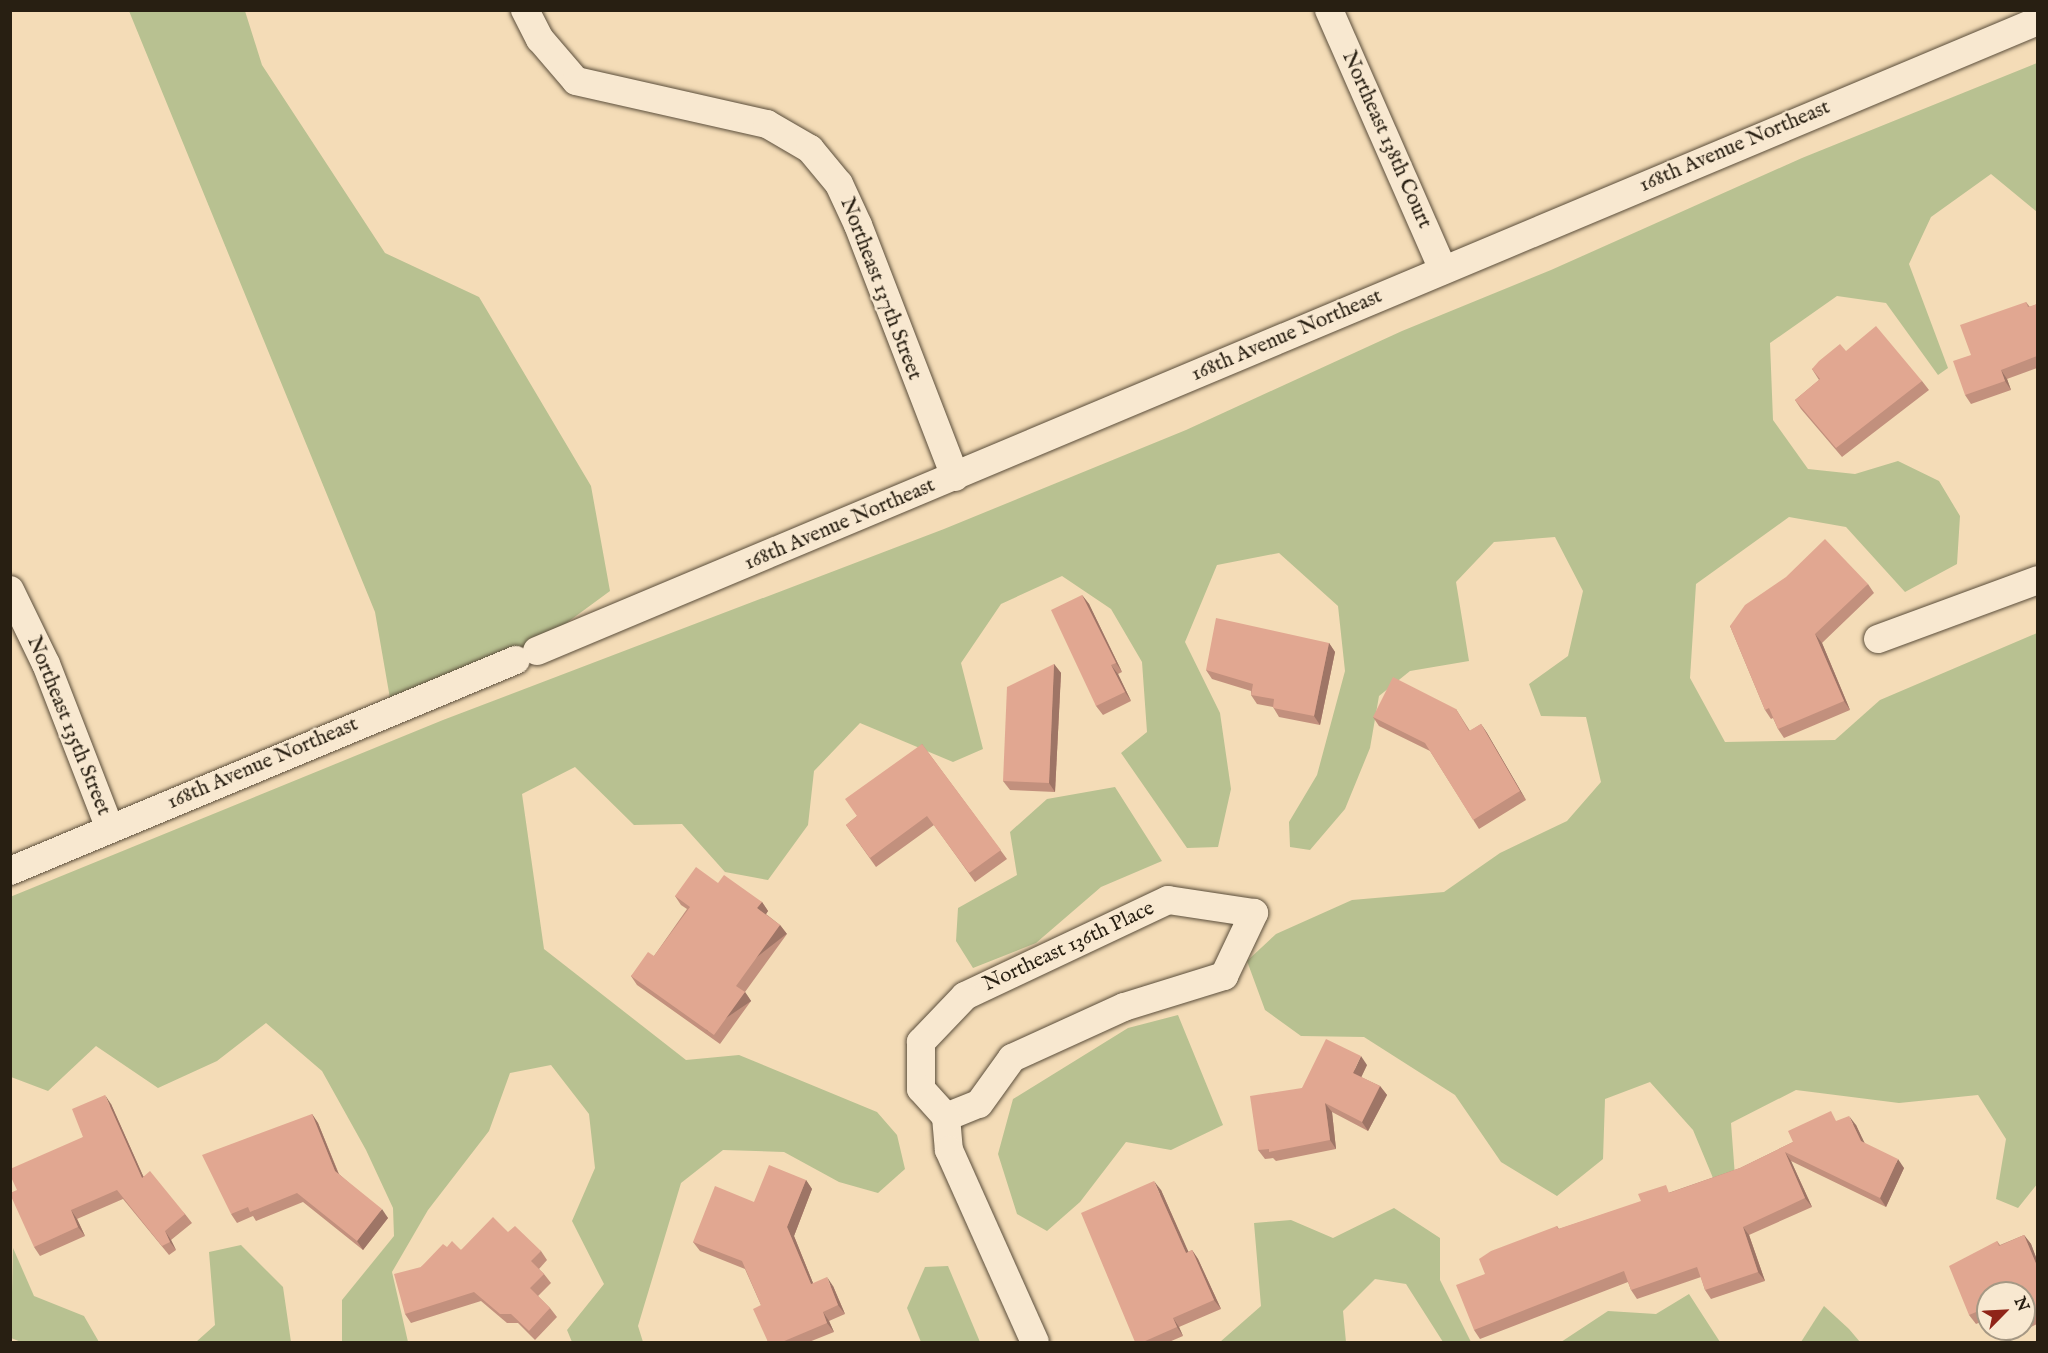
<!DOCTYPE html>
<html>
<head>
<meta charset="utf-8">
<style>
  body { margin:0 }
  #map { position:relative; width:2048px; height:1353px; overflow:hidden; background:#f4dcb7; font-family:"IM FELL English",serif }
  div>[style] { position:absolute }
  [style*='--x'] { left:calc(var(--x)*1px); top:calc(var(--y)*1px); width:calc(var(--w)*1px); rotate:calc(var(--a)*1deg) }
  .green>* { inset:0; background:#b8c191 }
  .roads { filter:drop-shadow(0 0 2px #5b4e3b) drop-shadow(0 0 2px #5b4e3b) }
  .minor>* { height:28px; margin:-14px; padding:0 14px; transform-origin:14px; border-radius:14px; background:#f8e8d0 }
  .wall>* { inset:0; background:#c2907d }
  .shaded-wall>* { inset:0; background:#9e7566; transform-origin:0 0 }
  .building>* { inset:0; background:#e1a791 }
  span { translate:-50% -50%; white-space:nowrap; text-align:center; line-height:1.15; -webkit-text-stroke:5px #f8e8d0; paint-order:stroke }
  .street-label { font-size:21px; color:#281f12 }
  .frame { position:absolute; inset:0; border:12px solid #281f12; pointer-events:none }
  .north { position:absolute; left:1976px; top:1281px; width:60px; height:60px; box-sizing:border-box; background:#f8e8d0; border:2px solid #a59884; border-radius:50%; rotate:66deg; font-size:16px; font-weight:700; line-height:24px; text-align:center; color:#281f12 }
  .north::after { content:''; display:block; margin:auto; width:21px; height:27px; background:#8f2418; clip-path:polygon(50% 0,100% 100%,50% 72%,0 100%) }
</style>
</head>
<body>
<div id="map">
  <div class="green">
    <div style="clip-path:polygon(129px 11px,245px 11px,262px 65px,385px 253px,479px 297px,591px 486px,610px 591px,516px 660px,392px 710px,375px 612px)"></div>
    <div style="clip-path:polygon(2037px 63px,2037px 212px,1991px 174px,1931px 217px,1909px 264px,1948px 368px,1938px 375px,1886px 303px,1837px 296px,1770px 343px,1773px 420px,1808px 469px,1855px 474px,1898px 461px,1939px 481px,1960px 516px,1957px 564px,1905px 592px,1846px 527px,1789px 517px,1696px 584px,1690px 678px,1725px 742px,1835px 740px,1880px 700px,2037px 633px,2038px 1183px,2018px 1208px,1996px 1199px,2006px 1139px,1978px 1095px,1899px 1103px,1796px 1090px,1731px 1123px,1736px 1190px,1718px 1190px,1693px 1130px,1650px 1082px,1605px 1099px,1603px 1159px,1557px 1196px,1501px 1162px,1455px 1095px,1364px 1037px,1301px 1036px,1265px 1010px,1247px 961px,1276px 934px,1352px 900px,1444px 892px,1500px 853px,1567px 821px,1601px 782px,1586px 717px,1541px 716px,1529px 684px,1568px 656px,1583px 591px,1555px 537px,1494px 542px,1456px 582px,1469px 661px,1410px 671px,1379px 696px,1370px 748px,1345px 809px,1310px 850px,1290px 847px,1289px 822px,1317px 775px,1345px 671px,1338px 606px,1279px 553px,1217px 565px,1185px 642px,1220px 713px,1231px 789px,1218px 847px,1187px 848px,1121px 753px,1147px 732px,1142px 662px,1111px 609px,1062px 576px,1001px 604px,961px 663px,983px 749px,953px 762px,860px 723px,814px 771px,808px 825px,768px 880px,725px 872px,682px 824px,634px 825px,575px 767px,522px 794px,544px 949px,686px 1060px,739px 1055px,877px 1112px,897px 1135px,905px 1169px,878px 1193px,839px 1182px,784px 1152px,723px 1150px,681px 1183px,638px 1326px,643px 1342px,572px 1342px,567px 1330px,604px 1284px,572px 1221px,595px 1168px,589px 1114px,551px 1065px,510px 1073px,489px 1131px,428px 1210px,392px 1272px,408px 1342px,342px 1342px,342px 1300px,394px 1236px,393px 1208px,366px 1150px,322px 1071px,266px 1023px,217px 1061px,158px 1088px,96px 1046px,48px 1091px,11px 1077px,10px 897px,443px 720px,944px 529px,1186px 430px,1402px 331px,1551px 270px,1802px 158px)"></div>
    <div style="clip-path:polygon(1115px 787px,1162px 861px,1101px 887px,1036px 943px,973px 968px,956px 941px,958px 908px,1017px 875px,1010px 832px,1047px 799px)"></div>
    <div style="clip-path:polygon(1178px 1015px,1223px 1125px,1171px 1150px,1126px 1142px,1080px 1202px,1047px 1231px,1017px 1214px,998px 1154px,1013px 1099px,1128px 1028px)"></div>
    <div style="clip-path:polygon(1394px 1208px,1440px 1238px,1440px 1280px,1471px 1342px,1443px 1342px,1406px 1284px,1375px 1279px,1343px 1311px,1346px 1342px,1220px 1342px,1261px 1306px,1254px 1223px,1291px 1220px,1333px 1238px)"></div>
    <div style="clip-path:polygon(241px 1245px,283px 1287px,291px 1342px,196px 1342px,215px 1325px,209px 1252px)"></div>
    <div style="clip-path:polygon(13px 1248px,34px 1296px,84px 1316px,99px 1342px,21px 1342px,11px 1338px)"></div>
    <div style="clip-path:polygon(948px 1266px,980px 1342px,921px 1342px,907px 1308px,925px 1267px)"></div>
    <div style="clip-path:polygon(1689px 1294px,1720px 1342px,1561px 1342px,1608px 1311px,1656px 1314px)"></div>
    <div style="clip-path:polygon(1824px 1306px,1849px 1329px,1860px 1342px,1801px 1342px)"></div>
  </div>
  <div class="roads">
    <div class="minor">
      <div style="--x:525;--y:10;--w:33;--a:63"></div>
      <div style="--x:540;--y:39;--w:55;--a:49.4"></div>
      <div style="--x:576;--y:81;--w:196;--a:12.7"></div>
      <div style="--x:767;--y:124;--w:50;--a:30.2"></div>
      <div style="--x:810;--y:149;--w:45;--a:50.4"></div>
      <div style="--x:839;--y:184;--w:45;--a:65.1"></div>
      <div style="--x:858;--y:225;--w:270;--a:68.9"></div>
      <div style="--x:1329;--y:10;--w:284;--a:66.3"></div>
      <div style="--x:10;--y:590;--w:82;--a:64.1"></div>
      <div style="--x:46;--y:664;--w:177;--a:68.8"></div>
      <div style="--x:1878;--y:639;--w:171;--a:-20.2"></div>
      <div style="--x:537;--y:651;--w:1628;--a:-22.77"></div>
      <div style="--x:10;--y:871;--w:548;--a:-22.64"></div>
      <div style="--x:946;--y:1117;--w:35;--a:-22"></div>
      <div style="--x:979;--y:1104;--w:57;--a:-54.3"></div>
      <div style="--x:1012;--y:1058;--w:123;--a:-24.5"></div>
      <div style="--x:1124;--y:1007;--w:105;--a:-17.2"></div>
      <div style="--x:1224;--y:976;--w:70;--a:-64.5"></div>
      <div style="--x:1254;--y:913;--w:87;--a:-171.4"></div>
      <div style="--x:1168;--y:900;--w:225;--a:154.7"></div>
      <div style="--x:965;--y:996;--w:64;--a:133.7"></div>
      <div style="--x:921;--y:1042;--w:47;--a:90"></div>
      <div style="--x:921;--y:1089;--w:38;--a:48"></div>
      <div style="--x:946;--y:1117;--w:33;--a:85"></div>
      <div style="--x:949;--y:1150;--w:210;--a:65.9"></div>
    </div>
  </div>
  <div class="wall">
    <div style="clip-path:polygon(2026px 302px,2030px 307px,2037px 304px,2037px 368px,2007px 379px,2011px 390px,1971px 404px,1965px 395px)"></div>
    <div style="clip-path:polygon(1846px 351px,1922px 381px,1929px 390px,1842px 457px,1801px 409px,1795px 400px,1819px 380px,1812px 369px)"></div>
    <div style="clip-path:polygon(1868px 584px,1874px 593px,1822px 643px,1850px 710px,1784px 738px,1778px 729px,1773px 718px,1771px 719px,1765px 710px,1730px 626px)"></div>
    <div style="clip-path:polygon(1082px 595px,1089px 604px,1122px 672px,1118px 674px,1131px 701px,1103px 715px,1096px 706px)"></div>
    <div style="clip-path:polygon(1329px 643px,1335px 652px,1320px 725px,1279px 717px,1273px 707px,1257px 704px,1251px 695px,1251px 691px,1212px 679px,1206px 670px)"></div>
    <div style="clip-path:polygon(1054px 664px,1061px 673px,1055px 792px,1010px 790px,1003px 781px)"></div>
    <div style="clip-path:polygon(1456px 709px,1470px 731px,1481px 724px,1487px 733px,1526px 800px,1479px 829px,1430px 751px,1379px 726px,1373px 717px)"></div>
    <div style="clip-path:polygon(922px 744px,1007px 859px,975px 882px,934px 825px,876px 867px,846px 825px,857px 816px)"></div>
    <div style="clip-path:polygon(718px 883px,762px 902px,768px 911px,766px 914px,780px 925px,787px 934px,745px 992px,751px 1001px,720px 1044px,637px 985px,631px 976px,654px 956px,687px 909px,681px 905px,675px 896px)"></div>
    <div style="clip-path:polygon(1367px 1065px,1361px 1077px,1380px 1086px,1387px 1095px,1368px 1131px,1332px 1112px,1336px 1149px,1276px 1161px,1273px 1158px,1265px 1159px,1258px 1150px,1302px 1088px)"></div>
    <div style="clip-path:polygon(111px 1104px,143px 1176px,185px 1214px,192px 1223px,171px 1240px,176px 1250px,169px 1255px,123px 1199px,77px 1219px,85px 1236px,40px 1256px,34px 1247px,83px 1137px)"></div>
    <div style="clip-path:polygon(312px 1114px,318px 1123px,339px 1174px,388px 1218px,363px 1250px,303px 1202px,256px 1221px,253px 1216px,237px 1223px,231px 1214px)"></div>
    <div style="clip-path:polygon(1838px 1121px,1856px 1125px,1864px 1143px,1904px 1168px,1886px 1207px,1791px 1161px,1812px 1207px,1749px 1235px,1765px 1281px,1711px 1299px,1705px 1290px,1701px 1277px,1637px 1299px,1631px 1290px,1628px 1282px,1480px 1339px,1474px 1330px,1485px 1274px,1557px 1226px,1559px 1229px,1671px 1192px,1740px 1168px,1793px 1142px)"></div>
    <div style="clip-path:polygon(806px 1180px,812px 1189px,794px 1236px,813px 1283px,833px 1286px,845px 1314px,829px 1321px,834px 1332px,809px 1342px,768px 1342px,761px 1305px,745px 1269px,700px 1251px,693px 1242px,754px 1202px)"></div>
    <div style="clip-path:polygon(1161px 1190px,1188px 1252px,1192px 1250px,1198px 1259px,1221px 1309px,1179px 1327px,1183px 1336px,1169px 1342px,1135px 1342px)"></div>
    <div style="clip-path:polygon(508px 1232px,541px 1251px,547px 1260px,539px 1269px,544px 1274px,551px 1283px,538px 1296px,550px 1308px,557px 1317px,535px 1340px,518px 1323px,507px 1323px,481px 1301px,411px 1323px,405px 1314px,421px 1267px,447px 1247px,461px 1250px)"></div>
    <div style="clip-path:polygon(2024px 1235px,2031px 1244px,2037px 1260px,2037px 1324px,2029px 1328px,2024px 1321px,2024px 1293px,1988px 1293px,1988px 1319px,1976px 1324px,1969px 1315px,1997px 1241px,2000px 1245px)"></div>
  </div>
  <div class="shaded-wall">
    <div style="clip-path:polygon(2001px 370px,2007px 379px,2011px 390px,2005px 381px)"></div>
    <div style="clip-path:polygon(1082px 595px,1089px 604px,1122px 672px,1116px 663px)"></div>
    <div style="clip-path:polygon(1815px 634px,1822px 643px,1850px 710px,1844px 701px)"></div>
    <div style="clip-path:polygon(1329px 643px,1335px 652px,1320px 725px,1314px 716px)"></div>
    <div style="clip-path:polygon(1054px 664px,1061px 673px,1055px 792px,1049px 783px)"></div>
    <div style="clip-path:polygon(1111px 665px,1118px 674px,1131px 701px,1125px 692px)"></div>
    <div style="clip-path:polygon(1481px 724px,1487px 733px,1526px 800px,1520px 791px)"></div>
    <div style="clip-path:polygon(762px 902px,768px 911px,764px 917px,757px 908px)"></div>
    <div style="left:780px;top:925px;width:11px;height:75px;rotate:52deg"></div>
    <div style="left:745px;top:992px;width:11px;height:53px;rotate:56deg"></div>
    <div style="clip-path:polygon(1361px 1056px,1367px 1065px,1359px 1082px,1353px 1073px)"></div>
    <div style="clip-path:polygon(1380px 1086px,1387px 1095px,1368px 1131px,1362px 1122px)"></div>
    <div style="clip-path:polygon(105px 1095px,111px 1104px,148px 1187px,142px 1178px)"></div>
    <div style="clip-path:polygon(1325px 1103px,1332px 1112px,1336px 1149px,1330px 1140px)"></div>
    <div style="clip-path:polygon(312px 1114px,318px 1123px,341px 1180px,335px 1171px)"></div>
    <div style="clip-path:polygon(1849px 1116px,1856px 1125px,1868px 1150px,1861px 1141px)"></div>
    <div style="clip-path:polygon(1785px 1152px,1791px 1161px,1812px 1207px,1805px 1198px)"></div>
    <div style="clip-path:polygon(1898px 1159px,1904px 1168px,1886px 1207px,1880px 1198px)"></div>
    <div style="clip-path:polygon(806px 1180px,812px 1189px,794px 1236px,817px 1293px,811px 1284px,787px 1227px)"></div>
    <div style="clip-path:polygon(1154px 1181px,1161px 1190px,1193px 1262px,1186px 1253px)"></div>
    <div style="clip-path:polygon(382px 1209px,388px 1218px,363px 1250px,357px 1241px)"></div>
    <div style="clip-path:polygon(71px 1210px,77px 1219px,85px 1236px,78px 1227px)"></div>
    <div style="clip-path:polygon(1743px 1227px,1749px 1235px,1765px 1281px,1758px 1272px)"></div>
    <div style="clip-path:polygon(165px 1231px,171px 1240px,176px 1250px,170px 1242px)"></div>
    <div style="clip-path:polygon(2024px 1235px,2031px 1244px,2037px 1260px,2037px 1266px)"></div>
    <div style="clip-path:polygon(1192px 1250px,1198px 1259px,1221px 1309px,1214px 1300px)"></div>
    <div style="clip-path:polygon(827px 1277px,833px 1286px,845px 1314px,838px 1305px)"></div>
    <div style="clip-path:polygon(823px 1312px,829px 1321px,834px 1332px,827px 1323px)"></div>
    <div style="clip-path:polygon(1173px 1318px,1179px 1327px,1183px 1336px,1177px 1327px)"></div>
  </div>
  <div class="building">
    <div style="clip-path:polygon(2026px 302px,2028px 307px,2037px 304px,2037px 356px,2001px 370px,2005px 381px,1965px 395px,1953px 361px,1971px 355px,1960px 325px)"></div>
    <div style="clip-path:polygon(1876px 326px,1922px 381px,1836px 448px,1795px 400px,1820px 379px,1812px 369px,1819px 361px,1840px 344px,1846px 351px)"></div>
    <div style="clip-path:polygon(1825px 539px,1868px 584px,1815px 634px,1844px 701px,1778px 729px,1769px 708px,1765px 710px,1730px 626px,1745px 605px,1786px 577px)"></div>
    <div style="clip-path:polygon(1082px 595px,1116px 663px,1111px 665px,1125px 692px,1096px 706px,1051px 610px)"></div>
    <div style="clip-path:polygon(1216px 618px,1329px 643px,1314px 716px,1273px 708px,1274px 699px,1251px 695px,1253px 684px,1206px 670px)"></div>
    <div style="clip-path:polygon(1054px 664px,1049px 783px,1003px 781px,1007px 687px)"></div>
    <div style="clip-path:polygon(1393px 677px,1456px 709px,1469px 731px,1481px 724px,1520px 791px,1473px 820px,1425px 743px,1373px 717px)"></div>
    <div style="clip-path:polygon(922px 744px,1001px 850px,969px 873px,927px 816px,870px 858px,846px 825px,857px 816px,845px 799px)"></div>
    <div style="clip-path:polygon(696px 867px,718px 883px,724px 875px,762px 902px,757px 908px,780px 925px,736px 986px,745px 992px,714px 1035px,631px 976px,648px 952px,654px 956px,690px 907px,675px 896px)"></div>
    <div style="clip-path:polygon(1326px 1039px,1361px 1056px,1353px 1073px,1380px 1086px,1362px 1122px,1325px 1103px,1330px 1140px,1269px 1152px,1269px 1149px,1258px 1150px,1250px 1096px,1302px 1088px)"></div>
    <div style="clip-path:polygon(105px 1095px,142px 1178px,150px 1171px,185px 1214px,165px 1231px,170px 1242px,162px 1246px,117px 1190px,71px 1210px,78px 1227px,34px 1247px,10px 1194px,10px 1193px,17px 1190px,10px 1175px,10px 1169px,83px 1137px,72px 1109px)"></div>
    <div style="clip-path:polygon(1831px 1111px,1836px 1121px,1849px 1116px,1861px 1141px,1898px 1159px,1880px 1198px,1785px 1152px,1805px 1198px,1743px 1227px,1758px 1272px,1705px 1290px,1697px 1267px,1631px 1290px,1624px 1271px,1474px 1330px,1456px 1285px,1485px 1274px,1479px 1259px,1491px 1251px,1557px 1226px,1558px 1229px,1641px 1201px,1638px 1194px,1666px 1185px,1669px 1193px,1740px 1168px,1793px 1142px,1788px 1131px)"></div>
    <div style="clip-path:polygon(312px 1114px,335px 1171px,382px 1209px,357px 1241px,297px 1193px,250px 1212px,248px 1207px,231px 1214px,202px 1155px)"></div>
    <div style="clip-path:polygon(769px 1165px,806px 1180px,787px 1227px,811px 1284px,827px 1277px,838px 1305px,823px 1312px,827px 1323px,782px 1342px,768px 1342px,753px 1309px,761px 1305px,742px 1261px,693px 1242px,715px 1186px,754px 1202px)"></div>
    <div style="clip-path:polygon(1154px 1181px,1186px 1253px,1192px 1250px,1214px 1300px,1173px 1318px,1177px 1327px,1143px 1342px,1135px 1342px,1081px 1213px)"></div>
    <div style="clip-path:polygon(493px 1217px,508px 1232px,515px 1226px,541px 1251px,531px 1261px,544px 1274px,530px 1288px,550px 1308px,529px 1331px,511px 1314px,500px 1314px,474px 1292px,405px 1314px,394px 1274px,421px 1267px,443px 1244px,447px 1247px,452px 1241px,461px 1250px)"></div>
    <div style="clip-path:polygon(2024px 1235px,2037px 1266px,2037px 1312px,2024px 1318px,2024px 1293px,1988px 1293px,1988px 1307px,1969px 1315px,1949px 1266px,1997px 1241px,1999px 1246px)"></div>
  </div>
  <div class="street-label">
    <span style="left:1386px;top:140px;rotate:66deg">Northeast 138th Court</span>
    <span style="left:1735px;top:147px;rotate:-23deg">168th Avenue Northeast</span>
    <span style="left:880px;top:289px;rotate:69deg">Northeast 137th Street</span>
    <span style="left:1287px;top:336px;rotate:-23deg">168th Avenue Northeast</span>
    <span style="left:840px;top:525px;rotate:-23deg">168th Avenue Northeast</span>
    <span style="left:68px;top:726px;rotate:68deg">Northeast 135th Street</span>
    <span style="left:263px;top:764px;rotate:-23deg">168th Avenue Northeast</span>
    <span style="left:1069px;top:947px;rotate:-25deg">Northeast 136th Place</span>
  </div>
  <div class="frame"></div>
  <div class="north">N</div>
</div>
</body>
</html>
